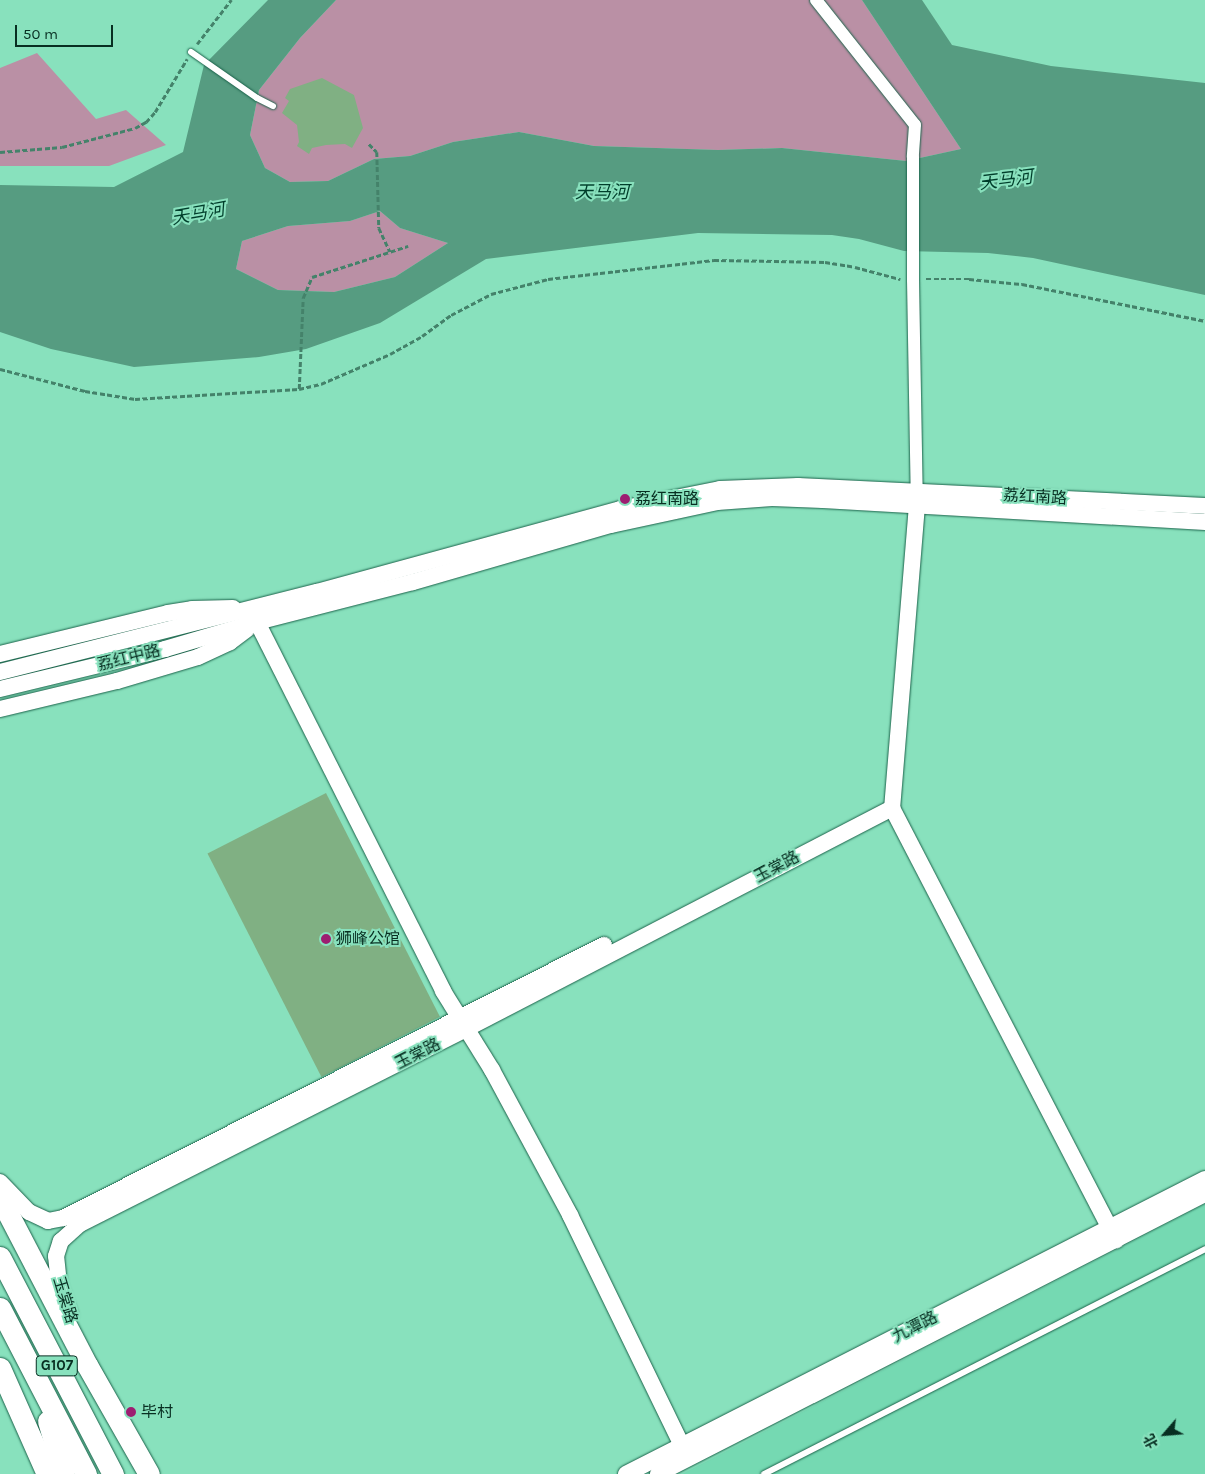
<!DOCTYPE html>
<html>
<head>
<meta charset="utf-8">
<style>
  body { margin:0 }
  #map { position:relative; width:1205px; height:1474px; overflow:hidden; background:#88e1bd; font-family:Karla,"Noto Sans SC",sans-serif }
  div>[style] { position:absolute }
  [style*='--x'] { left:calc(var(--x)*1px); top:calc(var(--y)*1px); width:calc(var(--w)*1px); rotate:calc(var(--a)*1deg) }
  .built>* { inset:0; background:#75d9b2 }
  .green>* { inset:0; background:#ba90a5 }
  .water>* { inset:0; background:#569c81 }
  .building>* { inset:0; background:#80b083; transform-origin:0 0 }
  .path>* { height:2.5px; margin-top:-1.25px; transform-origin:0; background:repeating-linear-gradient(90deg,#44826a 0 5px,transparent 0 7.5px) }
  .roads { filter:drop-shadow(0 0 1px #1c634b) drop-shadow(0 0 1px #1c634b) }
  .service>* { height:6px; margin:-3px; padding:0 3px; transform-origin:3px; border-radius:3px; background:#fff }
  .minor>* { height:12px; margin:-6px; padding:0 6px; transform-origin:6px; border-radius:6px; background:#fff }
  .tertiary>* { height:16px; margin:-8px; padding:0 8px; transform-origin:8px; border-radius:8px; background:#fff }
  .trunk>* { height:21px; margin:-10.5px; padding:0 10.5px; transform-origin:10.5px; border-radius:10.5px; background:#fff }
  .dots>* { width:14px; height:14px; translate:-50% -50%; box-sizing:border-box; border:2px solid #88e1bd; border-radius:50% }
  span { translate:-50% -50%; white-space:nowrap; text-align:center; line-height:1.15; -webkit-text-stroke:4px #88e1bd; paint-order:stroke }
  .shield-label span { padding:1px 4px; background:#88e1bd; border:1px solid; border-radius:4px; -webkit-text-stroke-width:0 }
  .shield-label { font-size:15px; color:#082f22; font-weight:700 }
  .street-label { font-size:16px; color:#082f22 }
  .poi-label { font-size:16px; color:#082f22 }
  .left { translate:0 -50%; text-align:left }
  .water-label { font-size:18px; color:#003e2b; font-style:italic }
  .north { position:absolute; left:1140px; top:1409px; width:50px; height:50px; -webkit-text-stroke:4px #88e1bd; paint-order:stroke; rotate:243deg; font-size:14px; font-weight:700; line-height:20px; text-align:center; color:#082f22 }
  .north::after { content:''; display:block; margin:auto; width:18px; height:22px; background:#082f22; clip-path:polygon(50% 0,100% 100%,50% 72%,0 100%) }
  .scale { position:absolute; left:15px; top:25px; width:98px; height:22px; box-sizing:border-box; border:2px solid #082f22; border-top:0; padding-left:6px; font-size:15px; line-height:18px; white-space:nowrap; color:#082f22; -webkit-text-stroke:4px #88e1bd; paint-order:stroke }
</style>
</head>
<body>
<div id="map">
  <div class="built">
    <div style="clip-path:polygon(1205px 1204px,1205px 1474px,682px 1474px)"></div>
  </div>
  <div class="green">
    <div style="clip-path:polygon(336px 0,862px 0,961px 149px,906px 161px,782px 148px,718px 150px,594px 146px,519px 132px,453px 142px,410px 156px,374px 159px,328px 181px,290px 182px,265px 168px,250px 135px,259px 90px,300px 38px)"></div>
    <div style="clip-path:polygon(37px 53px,96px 119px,126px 110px,166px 145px,109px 166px,0 166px,0 68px)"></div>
    <div style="clip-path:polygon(380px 211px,400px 228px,448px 243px,395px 277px,334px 292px,278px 290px,236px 269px,242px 241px,288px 226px,350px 221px)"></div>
  </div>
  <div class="water">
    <div style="clip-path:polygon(evenodd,268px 0,336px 0,300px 38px,259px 90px,250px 135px,265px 168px,290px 182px,328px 181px,374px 159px,410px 156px,453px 142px,519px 132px,594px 146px,718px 150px,782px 148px,906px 161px,961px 149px,862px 0,922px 0,952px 45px,1051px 66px,1205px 83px,1205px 295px,1033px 258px,988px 253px,904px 251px,859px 239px,832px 235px,698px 233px,486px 259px,380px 323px,306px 349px,259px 357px,134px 367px,51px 349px,0 332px,0 185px,114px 187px,183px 152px,204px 65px,268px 0,380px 211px,400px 228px,448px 243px,395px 277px,334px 292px,278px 290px,236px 269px,242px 241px,288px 226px,350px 221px,380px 211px)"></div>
  </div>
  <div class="building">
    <div style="clip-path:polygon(322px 78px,354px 95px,363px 128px,352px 148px,345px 144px,326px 145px,312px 148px,309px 154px,297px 146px,299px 142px,297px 125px,282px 113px,289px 101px,285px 98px,290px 89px)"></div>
    <div style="left:326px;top:793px;width:251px;height:133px;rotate:63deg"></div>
  </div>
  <div class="path">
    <div style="--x:197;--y:44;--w:56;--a:-52.3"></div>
    <div style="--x:369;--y:144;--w:11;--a:45"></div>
    <div style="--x:377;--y:152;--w:76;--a:88.5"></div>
    <div style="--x:379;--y:228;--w:26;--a:65"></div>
    <div style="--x:0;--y:152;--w:62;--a:-4.6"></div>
    <div style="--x:62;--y:147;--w:75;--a:-14.6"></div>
    <div style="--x:135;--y:128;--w:13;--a:-29"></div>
    <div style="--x:146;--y:122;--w:13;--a:-48"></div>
    <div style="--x:155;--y:112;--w:62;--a:-58.9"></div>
    <div style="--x:926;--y:279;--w:43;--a:0"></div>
    <div style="--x:969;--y:279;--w:53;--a:5.4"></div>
    <div style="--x:1022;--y:284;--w:187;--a:11.4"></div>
    <div style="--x:0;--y:369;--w:88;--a:14.5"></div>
    <div style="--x:85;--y:391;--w:51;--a:9.1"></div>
    <div style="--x:135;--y:399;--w:164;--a:-3.5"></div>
    <div style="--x:299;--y:389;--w:23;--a:-13"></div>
    <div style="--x:321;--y:384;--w:75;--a:-23.5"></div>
    <div style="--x:390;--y:354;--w:37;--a:-29"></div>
    <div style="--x:422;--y:336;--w:36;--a:-36"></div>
    <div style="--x:451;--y:315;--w:45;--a:-27.7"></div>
    <div style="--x:491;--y:294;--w:59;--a:-14.7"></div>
    <div style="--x:548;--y:279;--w:167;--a:-6.5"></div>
    <div style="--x:714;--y:260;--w:111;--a:1"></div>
    <div style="--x:825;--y:262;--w:30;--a:9"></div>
    <div style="--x:855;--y:267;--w:47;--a:14.9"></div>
    <div style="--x:299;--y:389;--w:91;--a:-87.5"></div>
    <div style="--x:303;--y:298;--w:23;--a:-67"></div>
    <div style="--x:312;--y:277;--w:101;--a:-17.9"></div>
  </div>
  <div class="roads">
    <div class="service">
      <div style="--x:191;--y:52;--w:80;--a:34.9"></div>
      <div style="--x:257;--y:98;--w:18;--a:27"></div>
      <div style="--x:764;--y:1474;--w:495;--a:-27"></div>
    </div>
    <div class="minor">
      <div style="--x:816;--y:0;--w:159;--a:51.6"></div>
      <div style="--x:915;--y:125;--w:32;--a:94"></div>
      <div style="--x:913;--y:157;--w:123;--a:90"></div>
      <div style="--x:913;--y:280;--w:220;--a:89"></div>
    </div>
    <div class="tertiary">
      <div style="--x:917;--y:505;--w:304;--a:94.7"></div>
      <div style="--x:892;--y:808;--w:487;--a:62.6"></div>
      <div style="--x:257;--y:622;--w:413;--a:63.2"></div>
      <div style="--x:443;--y:991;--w:93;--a:58.2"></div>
      <div style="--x:492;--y:1070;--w:165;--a:61.7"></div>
      <div style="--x:570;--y:1215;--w:270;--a:64.1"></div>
      <div style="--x:0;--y:654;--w:173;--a:-13.7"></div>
      <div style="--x:168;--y:613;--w:24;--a:-9"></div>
      <div style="--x:192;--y:609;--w:41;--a:-1.4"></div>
      <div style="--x:0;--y:672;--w:327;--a:-14.2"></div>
      <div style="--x:317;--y:592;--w:314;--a:-15.3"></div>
      <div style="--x:620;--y:509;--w:102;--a:-11.3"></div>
      <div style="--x:720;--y:489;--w:78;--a:-2.2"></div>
      <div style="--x:798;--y:486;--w:407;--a:2.8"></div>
      <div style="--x:0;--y:689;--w:170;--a:-13.6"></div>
      <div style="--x:165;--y:649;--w:96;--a:-16.4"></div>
      <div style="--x:257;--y:622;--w:161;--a:-14.4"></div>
      <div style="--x:413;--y:582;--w:206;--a:-16.1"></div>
      <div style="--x:611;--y:525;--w:108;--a:-12.2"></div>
      <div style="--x:717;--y:502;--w:55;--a:-4.2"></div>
      <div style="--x:772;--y:498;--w:51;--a:2.2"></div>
      <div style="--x:823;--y:500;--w:383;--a:3.3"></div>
      <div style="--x:0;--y:709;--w:120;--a:-13.5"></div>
      <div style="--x:117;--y:681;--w:84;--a:-16.5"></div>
      <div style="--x:198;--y:657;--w:35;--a:-25"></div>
      <div style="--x:230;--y:642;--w:21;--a:-37"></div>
      <div style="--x:0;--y:1182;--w:42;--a:46"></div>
      <div style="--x:29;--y:1212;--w:21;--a:25"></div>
      <div style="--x:48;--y:1221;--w:15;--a:-11"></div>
      <div style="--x:63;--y:1218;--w:606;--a:-26.78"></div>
      <div style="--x:70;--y:1315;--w:33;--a:-110"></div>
      <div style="--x:59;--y:1284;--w:28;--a:-96"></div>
      <div style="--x:56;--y:1256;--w:16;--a:-72"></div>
      <div style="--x:61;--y:1241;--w:25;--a:-42"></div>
      <div style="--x:80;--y:1224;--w:432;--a:-26.8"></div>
      <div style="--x:466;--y:1029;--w:480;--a:-27.4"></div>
      <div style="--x:626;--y:1474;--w:650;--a:-27"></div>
      <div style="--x:658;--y:1474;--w:614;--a:-27.11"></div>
    </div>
    <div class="trunk">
      <div style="--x:0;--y:1198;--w:188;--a:62.5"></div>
      <div style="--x:87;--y:1365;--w:125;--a:60.4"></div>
      <div style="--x:0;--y:1257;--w:245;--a:62.5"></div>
      <div style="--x:0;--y:1308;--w:187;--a:62.6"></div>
      <div style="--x:0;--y:1368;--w:116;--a:66.1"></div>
      <div style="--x:48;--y:1421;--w:55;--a:73.2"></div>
    </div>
  </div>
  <div class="dots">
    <div style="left:625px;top:499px;background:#9d1e71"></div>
    <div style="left:326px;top:939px;background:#9d1e71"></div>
    <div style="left:131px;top:1412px;background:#9d1e71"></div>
  </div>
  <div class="shield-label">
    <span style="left:57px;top:1366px">G107</span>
  </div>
  <div class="street-label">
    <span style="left:1035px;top:497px;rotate:3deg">荔红南路</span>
    <span style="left:129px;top:658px;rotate:-14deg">荔红中路</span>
    <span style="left:777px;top:867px;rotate:-28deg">玉棠路</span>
    <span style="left:418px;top:1054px;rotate:-27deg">玉棠路</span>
    <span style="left:65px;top:1300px;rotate:73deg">玉棠路</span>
    <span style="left:915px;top:1327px;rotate:-27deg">九潭路</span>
  </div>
  <div class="poi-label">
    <span class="left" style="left:635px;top:499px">荔红南路</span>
    <span class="left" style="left:336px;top:939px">狮峰公馆</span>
    <span class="left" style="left:141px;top:1412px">毕村</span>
  </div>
  <div class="water-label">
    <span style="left:1006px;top:180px;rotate:-7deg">天马河</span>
    <span style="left:602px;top:192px">天马河</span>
    <span style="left:198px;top:214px;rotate:-10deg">天马河</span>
  </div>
  <div class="north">北</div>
  <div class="scale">50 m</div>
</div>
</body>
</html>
